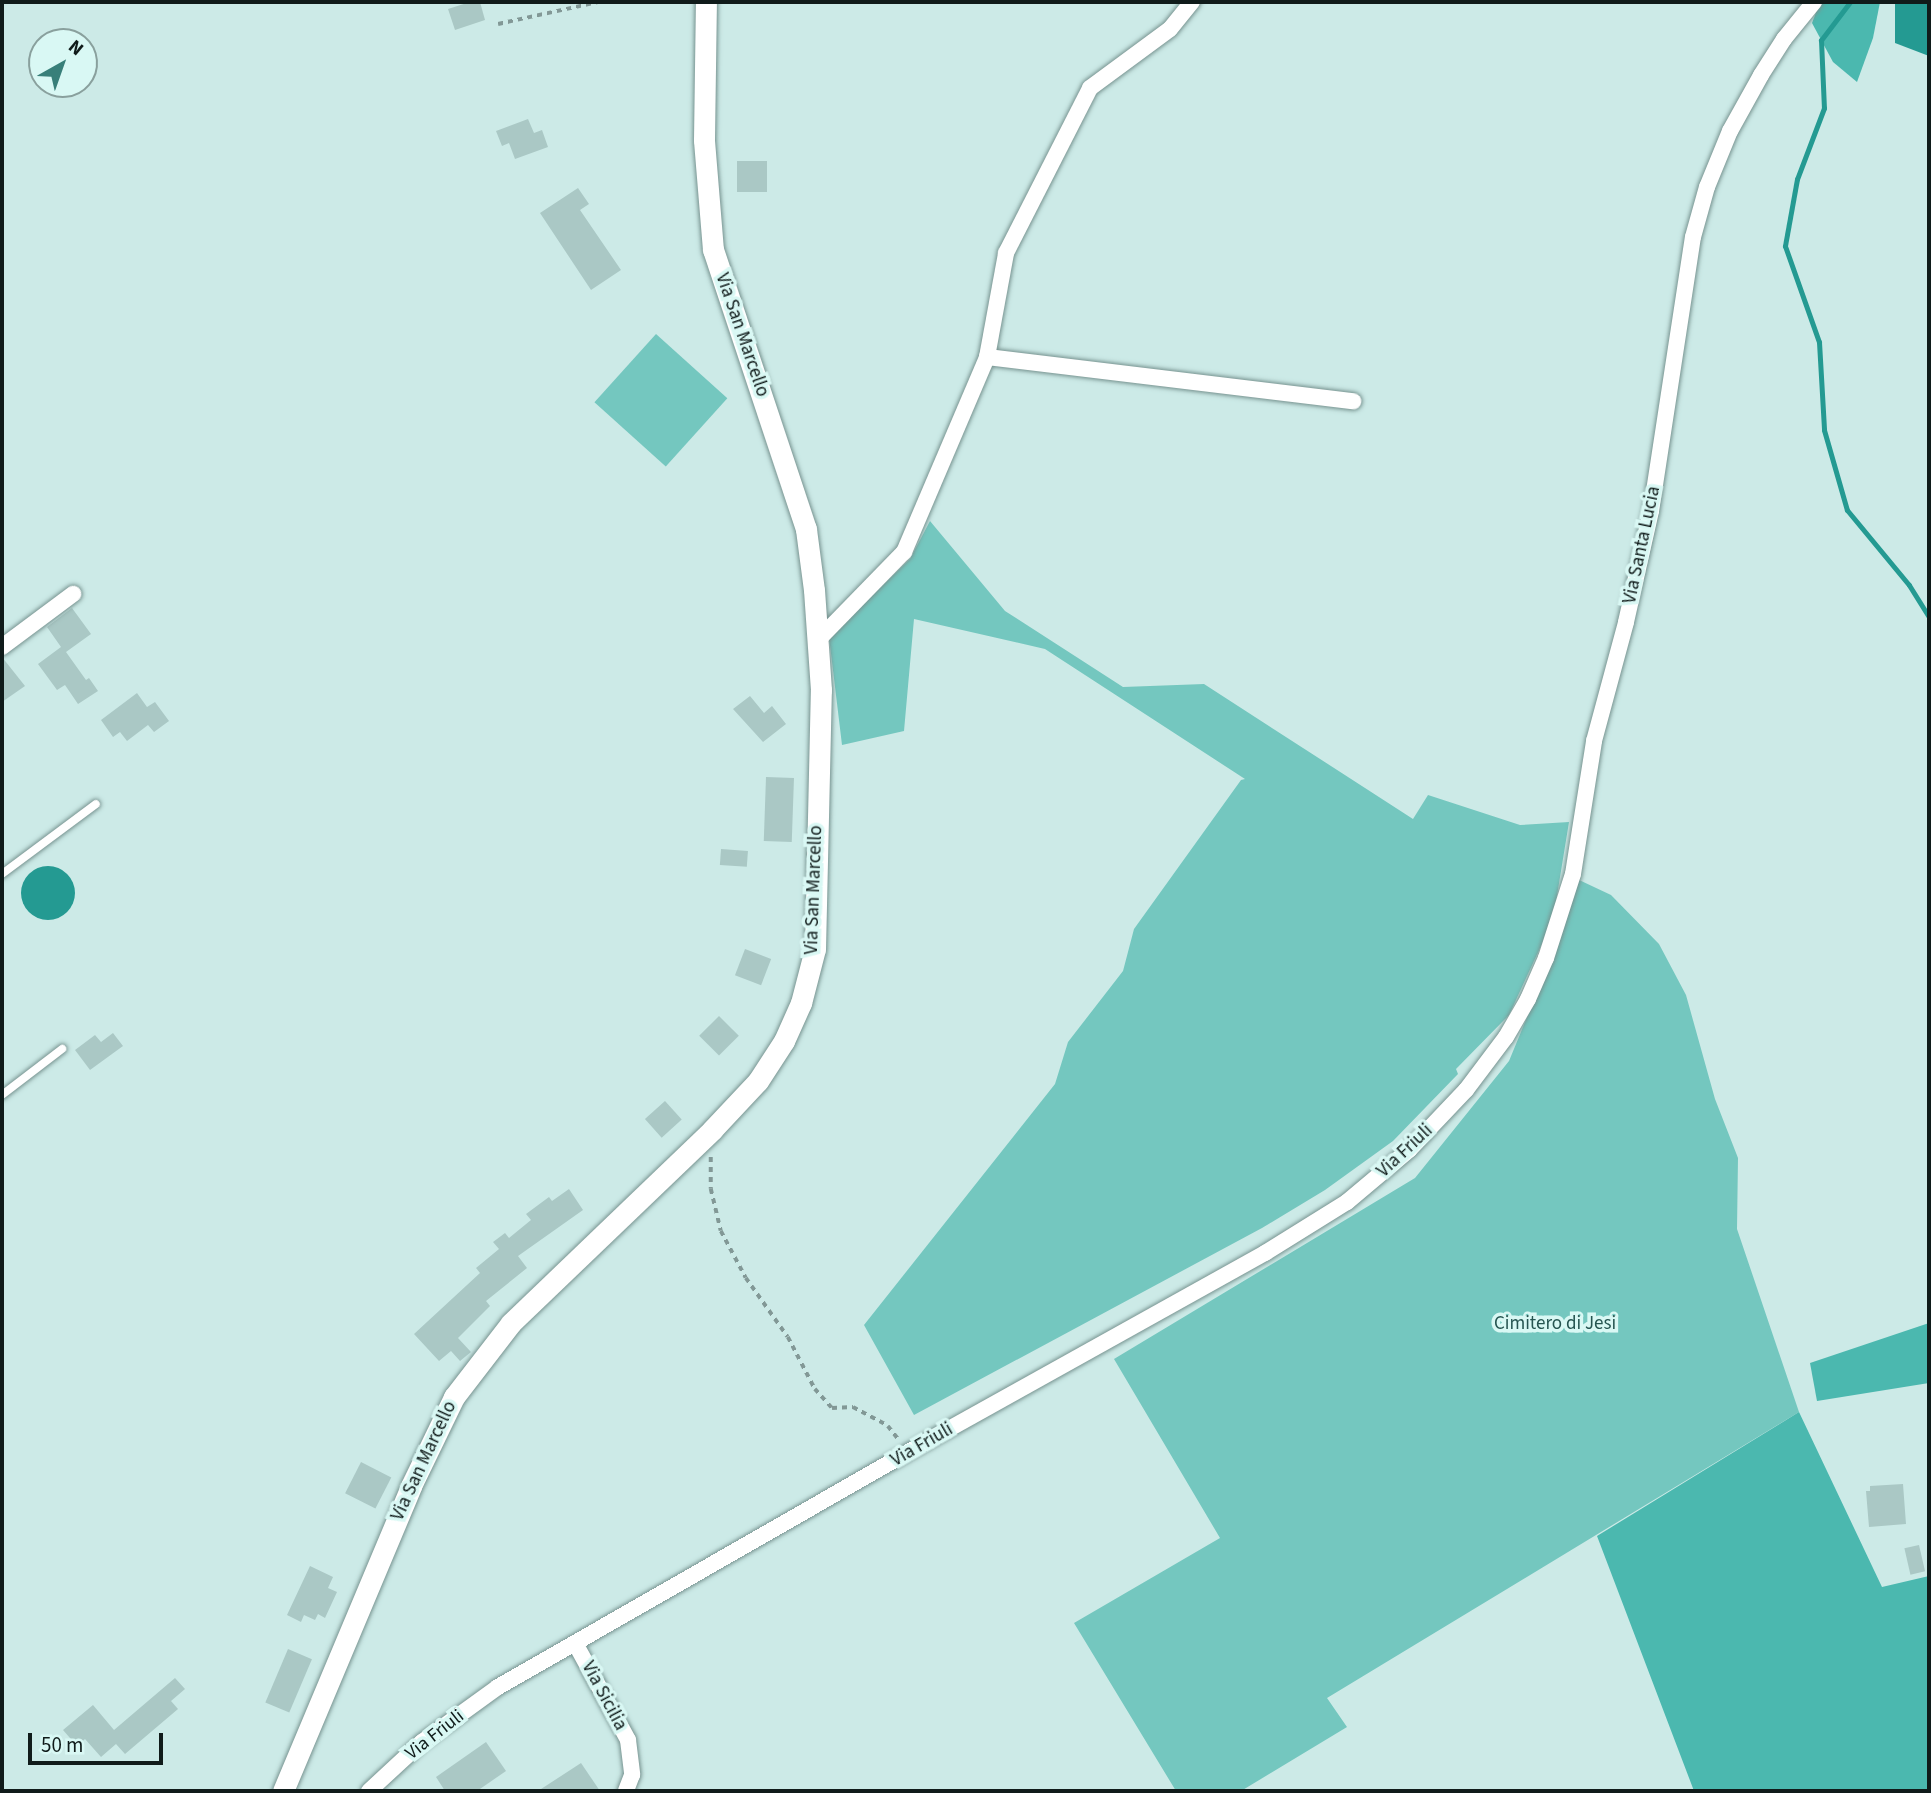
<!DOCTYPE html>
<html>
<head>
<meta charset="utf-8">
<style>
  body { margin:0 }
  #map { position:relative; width:1931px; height:1793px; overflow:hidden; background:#cceae7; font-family:"Source Sans 3",sans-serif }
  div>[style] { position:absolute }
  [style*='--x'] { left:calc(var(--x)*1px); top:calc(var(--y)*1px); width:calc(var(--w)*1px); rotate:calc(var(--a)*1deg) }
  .green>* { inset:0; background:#74c7bf; transform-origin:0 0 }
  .forest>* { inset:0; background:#4bb8af }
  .water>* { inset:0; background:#249a92 }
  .round { border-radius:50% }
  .stream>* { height:5px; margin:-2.5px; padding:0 2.5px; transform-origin:2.5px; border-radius:2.5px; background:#249a92 }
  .building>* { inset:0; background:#aac8c5; transform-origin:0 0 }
  .path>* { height:3.5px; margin-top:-1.75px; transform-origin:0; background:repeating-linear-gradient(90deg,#829896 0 5px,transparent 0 10px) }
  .roads { filter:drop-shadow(0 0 2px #779390) drop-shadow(0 0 2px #779390) }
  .service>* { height:8px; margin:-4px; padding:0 4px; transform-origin:4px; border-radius:4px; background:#fff }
  .minor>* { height:16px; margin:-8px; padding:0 8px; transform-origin:8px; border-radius:8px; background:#fff }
  .secondary>* { height:21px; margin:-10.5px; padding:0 10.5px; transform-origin:10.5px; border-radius:10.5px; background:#fff }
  span { translate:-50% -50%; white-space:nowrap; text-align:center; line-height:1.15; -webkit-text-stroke:7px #d9f8f4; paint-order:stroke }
  .street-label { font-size:19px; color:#101b1a }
  .park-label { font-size:19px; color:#265551 }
  .frame { position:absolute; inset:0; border:4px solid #101b1a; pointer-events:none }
  .north { position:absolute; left:28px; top:28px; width:70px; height:70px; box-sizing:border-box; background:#d9f8f4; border:2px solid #89a09d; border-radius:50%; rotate:40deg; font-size:19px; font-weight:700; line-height:28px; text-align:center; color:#101b1a }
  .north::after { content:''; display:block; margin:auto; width:24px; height:32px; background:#387f79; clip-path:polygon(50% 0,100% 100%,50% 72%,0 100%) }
  .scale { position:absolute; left:28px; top:1733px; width:135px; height:32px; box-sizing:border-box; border:4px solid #101b1a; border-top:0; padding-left:9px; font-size:21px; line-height:24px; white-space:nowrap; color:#101b1a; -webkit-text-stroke:5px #d9f8f4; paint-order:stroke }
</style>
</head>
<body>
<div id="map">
  <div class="green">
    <div style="left:656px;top:334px;width:96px;height:92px;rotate:42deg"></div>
    <div style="clip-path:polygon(930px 521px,1005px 611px,1123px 687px,1204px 684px,1413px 819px,1428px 795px,1520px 825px,1569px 822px,1553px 920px,1509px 1015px,1456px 1069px,1458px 1074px,1393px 1141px,1325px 1190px,1262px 1228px,914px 1415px,864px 1325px,1055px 1084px,1068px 1042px,1123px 971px,1134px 929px,1241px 780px,1245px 779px,1045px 649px,914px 619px,904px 731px,842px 745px,829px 637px,910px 559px)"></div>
    <div style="clip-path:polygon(1577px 879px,1611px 895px,1659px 944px,1686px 995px,1715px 1099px,1738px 1158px,1737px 1229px,1799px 1412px,1327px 1698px,1347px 1727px,1241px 1791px,1176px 1791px,1074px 1623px,1220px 1538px,1114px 1359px,1415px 1178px,1509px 1061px,1549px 964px)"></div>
  </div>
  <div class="forest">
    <div style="clip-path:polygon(1820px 2px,1880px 2px,1873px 38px,1857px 82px,1833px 62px,1812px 23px)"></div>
    <div style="clip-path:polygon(1929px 1323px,1929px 1383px,1817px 1401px,1810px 1363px)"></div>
    <div style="clip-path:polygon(1799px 1412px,1882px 1587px,1929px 1576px,1929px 1791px,1694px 1791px,1597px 1536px)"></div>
  </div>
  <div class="water">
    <div style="clip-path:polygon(1895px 2px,1929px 2px,1929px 56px,1895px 43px)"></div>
    <div class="round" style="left:21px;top:866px;width:54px;height:54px"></div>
  </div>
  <div class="stream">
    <div style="--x:1850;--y:2;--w:48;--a:127.3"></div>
    <div style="--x:1821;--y:40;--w:68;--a:87.5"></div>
    <div style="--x:1824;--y:108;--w:76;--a:110.8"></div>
    <div style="--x:1797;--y:179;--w:68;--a:100.2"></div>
    <div style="--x:1785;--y:246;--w:102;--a:70.5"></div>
    <div style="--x:1819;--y:342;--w:88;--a:86.7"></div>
    <div style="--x:1824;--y:430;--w:83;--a:74"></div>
    <div style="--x:1847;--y:510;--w:97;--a:50.4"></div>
    <div style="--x:1909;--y:585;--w:38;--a:58"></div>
  </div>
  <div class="building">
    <div style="clip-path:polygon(470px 2px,480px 2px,485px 20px,455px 30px,448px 9px)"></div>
    <div style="clip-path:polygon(528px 119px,534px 133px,542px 130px,548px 147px,515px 159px,509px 143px,502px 146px,496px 131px)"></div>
    <div style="left:737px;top:161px;width:30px;height:31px"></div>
    <div style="clip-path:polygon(578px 188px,589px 204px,580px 210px,621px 270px,591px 290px,540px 213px)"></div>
    <div style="clip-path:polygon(72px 608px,91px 634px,66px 652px,86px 680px,89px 678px,98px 691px,78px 704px,65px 685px,57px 690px,38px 664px,61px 647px,47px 627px)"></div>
    <div style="clip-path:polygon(2px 657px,25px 686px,2px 702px)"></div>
    <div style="clip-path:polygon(137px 693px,147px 707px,155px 702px,169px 721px,154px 732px,148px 725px,127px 741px,120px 732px,113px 737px,101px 720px)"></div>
    <div style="clip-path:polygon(750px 696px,764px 713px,772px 706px,786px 724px,763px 742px,733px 709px)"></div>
    <div style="left:766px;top:777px;width:28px;height:64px;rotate:2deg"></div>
    <div style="left:721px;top:849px;width:27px;height:16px;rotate:4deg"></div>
    <div style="left:745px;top:949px;width:28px;height:28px;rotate:21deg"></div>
    <div style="left:719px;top:1016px;width:28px;height:28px;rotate:45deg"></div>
    <div style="clip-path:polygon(113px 1033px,123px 1046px,90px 1070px,75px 1050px,95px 1035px,101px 1042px)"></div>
    <div style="left:665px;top:1101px;width:25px;height:27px;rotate:48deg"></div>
    <div style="clip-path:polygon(569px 1189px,583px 1210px,518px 1256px,527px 1268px,486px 1301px,490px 1306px,458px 1338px,471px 1352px,460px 1361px,451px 1351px,439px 1361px,414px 1334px,480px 1273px,476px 1268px,499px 1249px,493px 1242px,505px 1233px,509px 1238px,531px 1220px,526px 1214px,549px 1197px,552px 1201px)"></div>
    <div style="left:361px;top:1462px;width:34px;height:35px;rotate:27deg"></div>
    <div style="clip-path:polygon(1903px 1484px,1906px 1524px,1869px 1527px,1866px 1491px,1870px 1491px,1870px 1486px)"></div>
    <div style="left:1919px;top:1545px;width:27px;height:15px;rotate:77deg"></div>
    <div style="clip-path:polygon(310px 1566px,333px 1577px,328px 1588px,337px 1592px,325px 1618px,318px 1614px,315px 1620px,304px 1615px,301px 1622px,287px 1615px)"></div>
    <div style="left:288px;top:1649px;width:26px;height:58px;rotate:23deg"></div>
    <div style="clip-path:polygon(175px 1678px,185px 1689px,171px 1701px,178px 1709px,125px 1754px,116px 1744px,101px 1757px,85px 1739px,77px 1746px,63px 1730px,93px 1705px,114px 1730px)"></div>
    <div style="clip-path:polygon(486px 1742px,506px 1771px,477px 1791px,445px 1791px,436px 1777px)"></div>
    <div style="clip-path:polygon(581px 1763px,600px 1791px,538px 1791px)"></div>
  </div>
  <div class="path">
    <div style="--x:498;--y:24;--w:102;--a:-12.4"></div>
    <div style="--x:711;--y:1157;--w:32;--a:90"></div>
    <div style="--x:711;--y:1189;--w:43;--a:76.6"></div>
    <div style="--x:721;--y:1231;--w:53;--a:62"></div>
    <div style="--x:746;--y:1278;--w:72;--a:54.6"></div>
    <div style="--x:788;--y:1337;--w:59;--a:62.6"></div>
    <div style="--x:815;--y:1389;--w:25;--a:48"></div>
    <div style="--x:832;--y:1408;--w:21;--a:-3"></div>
    <div style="--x:853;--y:1407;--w:40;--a:28"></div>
    <div style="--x:888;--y:1426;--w:18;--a:52"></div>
  </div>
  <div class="roads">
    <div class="service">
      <div style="--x:2;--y:874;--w:117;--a:-36.7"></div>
      <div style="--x:2;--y:1095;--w:76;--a:-37.5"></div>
    </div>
    <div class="minor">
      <div style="--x:987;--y:357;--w:106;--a:-79.6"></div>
      <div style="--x:1006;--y:253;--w:185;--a:-63"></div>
      <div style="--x:1090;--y:88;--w:99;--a:-36.4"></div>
      <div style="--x:1170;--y:29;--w:35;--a:-51"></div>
      <div style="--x:819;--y:639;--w:122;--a:-45.7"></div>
      <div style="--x:904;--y:552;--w:212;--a:-66.9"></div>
      <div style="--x:987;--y:357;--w:369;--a:6.9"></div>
      <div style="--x:2;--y:647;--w:89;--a:-36.7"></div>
      <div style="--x:575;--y:1643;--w:111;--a:61.3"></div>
      <div style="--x:628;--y:1740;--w:35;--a:83"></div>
      <div style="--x:632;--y:1775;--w:17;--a:111"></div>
      <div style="--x:369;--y:1791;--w:72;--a:-42.8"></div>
      <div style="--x:422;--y:1742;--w:94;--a:-35.9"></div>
      <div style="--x:498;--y:1687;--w:497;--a:-29.8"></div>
      <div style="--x:929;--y:1440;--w:385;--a:-29.1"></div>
      <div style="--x:1265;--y:1253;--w:97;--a:-31.9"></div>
      <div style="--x:1347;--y:1202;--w:81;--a:-40"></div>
      <div style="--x:1409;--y:1150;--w:83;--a:-46.5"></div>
      <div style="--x:1466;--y:1090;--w:66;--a:-53"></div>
      <div style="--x:1506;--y:1037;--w:44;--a:-59.9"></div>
      <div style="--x:1528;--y:999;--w:45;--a:-66.3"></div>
      <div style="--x:1546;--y:958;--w:88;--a:-72.2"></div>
      <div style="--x:1573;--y:874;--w:135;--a:-81"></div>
      <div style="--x:1594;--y:741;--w:123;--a:-74.9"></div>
      <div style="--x:1626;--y:622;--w:114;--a:-77.3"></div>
      <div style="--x:1651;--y:511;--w:277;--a:-81.3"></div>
      <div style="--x:1693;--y:237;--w:52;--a:-74.4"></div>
      <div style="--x:1707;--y:187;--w:61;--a:-67.7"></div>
      <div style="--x:1730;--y:131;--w:64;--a:-61"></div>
      <div style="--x:1761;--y:75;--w:43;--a:-57.4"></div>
      <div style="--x:1784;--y:39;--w:48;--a:-51"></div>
    </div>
    <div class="secondary">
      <div style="--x:283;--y:1791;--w:331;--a:-67.2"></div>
      <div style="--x:411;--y:1486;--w:99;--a:-64.2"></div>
      <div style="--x:454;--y:1397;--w:93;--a:-52.4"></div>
      <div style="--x:511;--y:1323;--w:279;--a:-43.8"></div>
      <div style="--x:712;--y:1130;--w:67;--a:-46.8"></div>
      <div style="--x:758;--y:1081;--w:48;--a:-57"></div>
      <div style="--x:784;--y:1041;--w:42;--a:-65.9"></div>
      <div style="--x:801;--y:1003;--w:56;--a:-75.5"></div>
      <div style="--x:815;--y:949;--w:259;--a:-88.7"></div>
      <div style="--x:821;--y:690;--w:100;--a:-94"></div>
      <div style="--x:814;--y:590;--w:62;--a:-97.5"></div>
      <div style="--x:806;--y:529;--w:294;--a:-108.4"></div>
      <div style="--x:713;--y:250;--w:110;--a:-94.7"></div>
      <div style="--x:704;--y:140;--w:138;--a:-89.2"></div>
    </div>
  </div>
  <div class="street-label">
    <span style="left:742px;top:335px;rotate:71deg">Via San Marcello</span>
    <span style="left:1642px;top:545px;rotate:-78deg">Via Santa Lucia</span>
    <span style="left:814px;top:890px;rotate:-88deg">Via San Marcello</span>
    <span style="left:1405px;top:1151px;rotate:-43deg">Via Friuli</span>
    <span style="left:922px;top:1445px;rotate:-30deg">Via Friuli</span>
    <span style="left:424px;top:1461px;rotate:-65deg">Via San Marcello</span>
    <span style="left:604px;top:1696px;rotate:62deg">Via Sicilia</span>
    <span style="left:435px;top:1735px;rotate:-38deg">Via Friuli</span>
  </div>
  <div class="park-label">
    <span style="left:1555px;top:1324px">Cimitero di Jesi</span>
  </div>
  <div class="frame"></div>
  <div class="north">N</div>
  <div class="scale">50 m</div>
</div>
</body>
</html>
